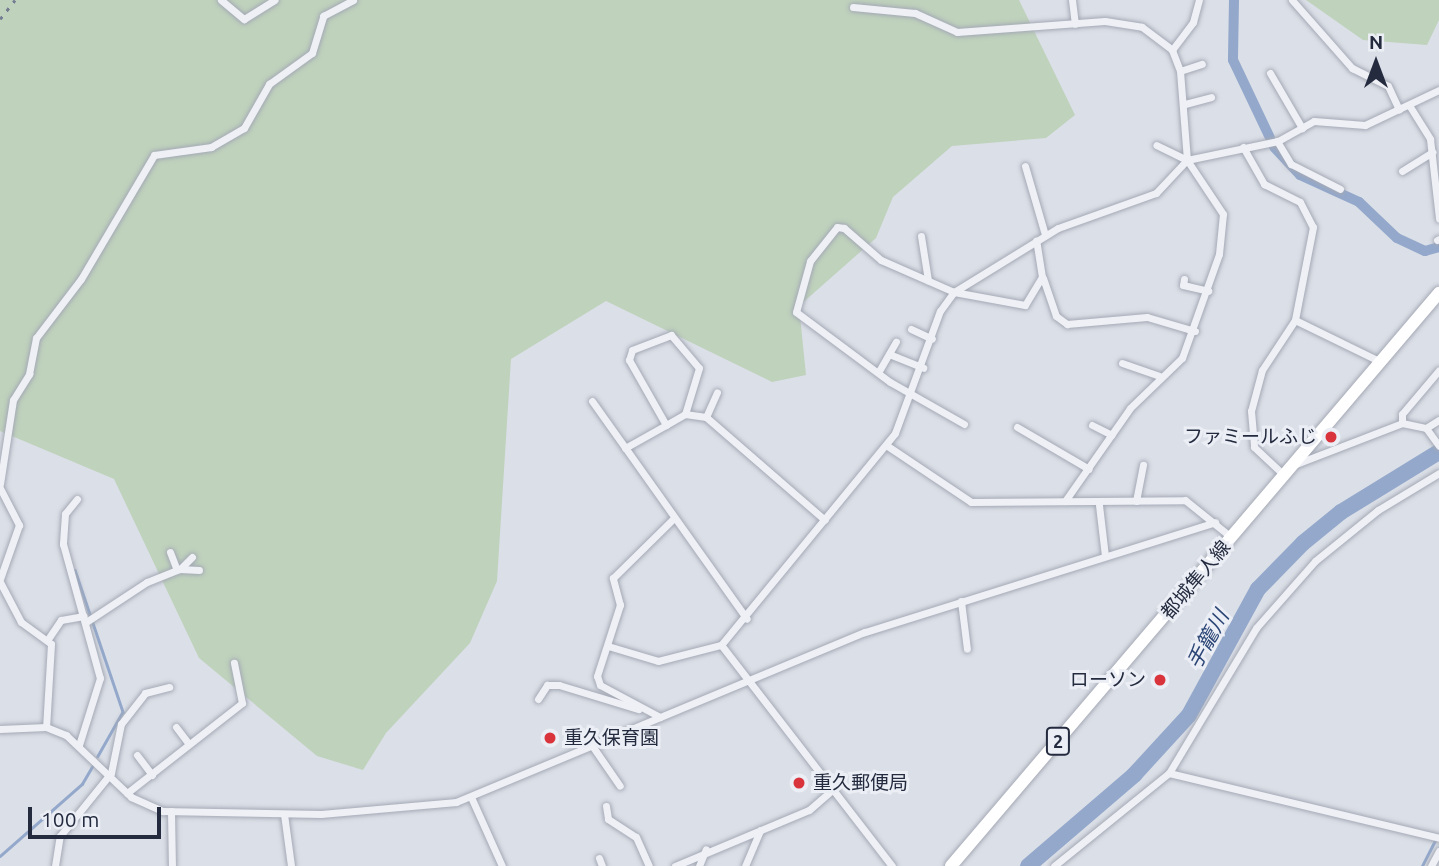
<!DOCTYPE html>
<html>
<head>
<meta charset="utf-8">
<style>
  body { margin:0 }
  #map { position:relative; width:1439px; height:866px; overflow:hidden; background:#dbdfe7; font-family:Ubuntu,"Noto Sans JP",sans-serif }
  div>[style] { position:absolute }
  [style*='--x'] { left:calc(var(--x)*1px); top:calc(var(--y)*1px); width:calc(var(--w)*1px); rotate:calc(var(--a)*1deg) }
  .green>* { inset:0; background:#bfd2bc }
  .stream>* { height:2.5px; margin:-1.25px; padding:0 1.25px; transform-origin:1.25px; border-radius:1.25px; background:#93a8cb }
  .canal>* { height:10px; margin:-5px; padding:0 5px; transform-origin:5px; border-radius:5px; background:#93a8cb }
  .river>* { height:16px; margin:-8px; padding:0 8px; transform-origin:8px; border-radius:8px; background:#93a8cb }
  .roads { filter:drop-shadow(0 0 2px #a4a9b5) drop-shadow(0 0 2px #a4a9b5) }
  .street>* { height:7px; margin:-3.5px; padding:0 3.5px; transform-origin:3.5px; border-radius:3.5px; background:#eef0f5 }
  .primary>* { height:12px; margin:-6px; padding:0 6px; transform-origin:6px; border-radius:6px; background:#fff }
  .rail>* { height:2.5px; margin-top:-1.25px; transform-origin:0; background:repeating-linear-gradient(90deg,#747c92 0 3.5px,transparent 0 10.5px) }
  .dots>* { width:19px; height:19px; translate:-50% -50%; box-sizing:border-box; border:4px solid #ebeef5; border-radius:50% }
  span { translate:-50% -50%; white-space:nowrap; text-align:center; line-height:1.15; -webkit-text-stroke:6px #ebeef5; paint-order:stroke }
  .shield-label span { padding:2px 5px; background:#ebeef5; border:2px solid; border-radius:5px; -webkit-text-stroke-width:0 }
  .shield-label { font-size:18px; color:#242b3f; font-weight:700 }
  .poi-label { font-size:19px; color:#242b3f }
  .right { translate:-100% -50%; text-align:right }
  .left { translate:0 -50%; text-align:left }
  .street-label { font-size:19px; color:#242b3f }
  .water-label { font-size:21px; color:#2b4576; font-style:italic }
  .north { position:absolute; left:1341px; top:28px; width:70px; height:70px; -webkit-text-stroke:5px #ebeef5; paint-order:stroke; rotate:0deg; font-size:19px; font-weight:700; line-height:28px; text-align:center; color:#242b3f }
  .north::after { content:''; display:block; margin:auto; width:24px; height:32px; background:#242b3f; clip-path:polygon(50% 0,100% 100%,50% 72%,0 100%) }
  .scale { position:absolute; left:28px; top:807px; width:133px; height:32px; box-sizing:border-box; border:4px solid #242b3f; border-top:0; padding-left:9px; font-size:21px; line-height:24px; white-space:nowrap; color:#242b3f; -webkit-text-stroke:5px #ebeef5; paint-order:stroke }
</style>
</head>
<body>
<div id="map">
  <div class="green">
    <div style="clip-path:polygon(0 0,1019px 0,1075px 115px,1046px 138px,952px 146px,893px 197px,876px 238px,799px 306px,806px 375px,772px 382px,606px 301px,511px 359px,497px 581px,470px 643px,386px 733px,363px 770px,317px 756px,199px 658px,114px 479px,0 431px)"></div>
    <div style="clip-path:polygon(1306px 0,1439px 0,1439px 20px,1427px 45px,1363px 40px)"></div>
  </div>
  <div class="stream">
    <div style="--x:75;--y:570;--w:150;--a:71.3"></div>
    <div style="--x:123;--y:712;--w:51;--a:119.6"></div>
    <div style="--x:0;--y:856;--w:109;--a:-41.3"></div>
    <div style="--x:82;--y:784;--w:22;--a:-60"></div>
    <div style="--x:1422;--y:866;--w:28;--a:-63"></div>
  </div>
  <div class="canal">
    <div style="--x:1234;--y:0;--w:60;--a:91"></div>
    <div style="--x:1233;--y:60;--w:86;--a:64.6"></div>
    <div style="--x:1274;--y:147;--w:38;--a:47"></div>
    <div style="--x:1300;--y:175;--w:65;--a:24.6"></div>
    <div style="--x:1359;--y:202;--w:52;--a:43.5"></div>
    <div style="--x:1397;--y:238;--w:31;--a:25"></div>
    <div style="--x:1425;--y:251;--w:15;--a:-16"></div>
  </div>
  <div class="river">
    <div style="--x:1028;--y:866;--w:140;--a:-40.6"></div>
    <div style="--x:1134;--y:775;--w:81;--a:-47.5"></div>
    <div style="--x:1189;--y:715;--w:144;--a:-61.3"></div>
    <div style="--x:1258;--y:589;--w:64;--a:-45.6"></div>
    <div style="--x:1303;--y:543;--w:49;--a:-39.2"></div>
    <div style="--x:1341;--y:512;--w:115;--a:-31.5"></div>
  </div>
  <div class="roads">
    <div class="street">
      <div style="--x:221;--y:0;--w:30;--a:40"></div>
      <div style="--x:244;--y:19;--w:36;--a:-32"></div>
      <div style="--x:1072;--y:0;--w:24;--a:83"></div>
      <div style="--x:1292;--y:0;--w:91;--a:48.6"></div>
      <div style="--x:1352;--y:68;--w:40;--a:26.6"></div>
      <div style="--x:1388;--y:86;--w:26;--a:65"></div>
      <div style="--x:853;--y:7;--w:62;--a:5.5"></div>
      <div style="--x:915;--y:13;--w:46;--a:24.3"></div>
      <div style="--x:957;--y:32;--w:148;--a:-4.3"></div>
      <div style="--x:1105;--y:21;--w:37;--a:9"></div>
      <div style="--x:1142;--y:27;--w:38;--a:37"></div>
      <div style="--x:1172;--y:50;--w:22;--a:69"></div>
      <div style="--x:1180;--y:71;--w:89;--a:85.5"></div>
      <div style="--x:1172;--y:50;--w:35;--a:-53"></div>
      <div style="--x:1193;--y:22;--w:23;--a:-75"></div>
      <div style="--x:1180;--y:71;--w:23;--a:-18"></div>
      <div style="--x:1270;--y:73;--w:64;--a:59.8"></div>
      <div style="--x:1185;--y:104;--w:27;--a:-15"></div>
      <div style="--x:1409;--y:105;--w:40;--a:58"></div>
      <div style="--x:1430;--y:139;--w:80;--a:83.5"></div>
      <div style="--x:1277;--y:141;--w:27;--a:59"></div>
      <div style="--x:1291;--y:164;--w:55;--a:27"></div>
      <div style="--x:1243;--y:147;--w:43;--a:60.4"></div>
      <div style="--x:1264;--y:184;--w:40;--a:26.6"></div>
      <div style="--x:1300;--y:202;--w:28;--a:63"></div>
      <div style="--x:1313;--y:227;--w:95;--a:101"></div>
      <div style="--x:1295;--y:320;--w:60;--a:123.4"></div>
      <div style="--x:1262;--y:370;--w:42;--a:105"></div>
      <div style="--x:1251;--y:411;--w:36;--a:85"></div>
      <div style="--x:1254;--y:447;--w:42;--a:43.1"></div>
      <div style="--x:1025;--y:166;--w:72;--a:73.8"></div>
      <div style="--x:1402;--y:171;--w:36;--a:-32"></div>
      <div style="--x:921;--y:236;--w:45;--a:81"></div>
      <div style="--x:1437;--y:240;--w:2;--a:-27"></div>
      <div style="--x:1043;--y:278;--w:40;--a:71.1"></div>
      <div style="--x:1056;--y:316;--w:14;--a:36"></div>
      <div style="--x:1067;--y:324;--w:80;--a:-5"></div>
      <div style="--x:1147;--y:317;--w:50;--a:16.3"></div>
      <div style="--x:1184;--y:279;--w:6;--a:99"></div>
      <div style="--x:1183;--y:285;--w:26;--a:13"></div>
      <div style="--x:1295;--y:320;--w:96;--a:26"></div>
      <div style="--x:911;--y:329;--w:23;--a:25"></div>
      <div style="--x:889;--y:354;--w:37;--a:22"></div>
      <div style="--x:1122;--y:363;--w:39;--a:19"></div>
      <div style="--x:879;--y:371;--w:34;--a:-60"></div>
      <div style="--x:592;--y:401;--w:267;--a:54.6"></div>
      <div style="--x:706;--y:417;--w:27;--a:-66"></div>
      <div style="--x:1402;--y:423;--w:9;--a:-90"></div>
      <div style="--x:1402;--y:414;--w:57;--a:-49.9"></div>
      <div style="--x:964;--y:424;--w:85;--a:-150.4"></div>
      <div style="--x:890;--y:382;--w:117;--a:-143.3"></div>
      <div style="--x:796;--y:312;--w:53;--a:-74.6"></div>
      <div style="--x:810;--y:261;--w:43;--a:-51.5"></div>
      <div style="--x:837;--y:227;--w:7;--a:8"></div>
      <div style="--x:844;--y:228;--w:49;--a:40.9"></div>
      <div style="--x:881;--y:260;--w:80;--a:23.7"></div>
      <div style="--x:954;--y:292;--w:72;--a:10.4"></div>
      <div style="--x:1025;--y:305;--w:33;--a:-59"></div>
      <div style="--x:1042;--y:277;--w:37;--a:-99"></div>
      <div style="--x:666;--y:425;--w:22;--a:-30"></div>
      <div style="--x:1092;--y:425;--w:22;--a:27"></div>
      <div style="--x:1017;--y:427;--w:83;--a:30.3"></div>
      <div style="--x:1426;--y:428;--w:15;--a:-32"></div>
      <div style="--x:886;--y:445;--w:102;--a:33.8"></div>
      <div style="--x:971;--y:502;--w:214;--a:-0.5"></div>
      <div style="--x:1185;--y:500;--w:59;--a:38.8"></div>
      <div style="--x:625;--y:448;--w:47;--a:-29.3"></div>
      <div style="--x:666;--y:425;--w:75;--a:-119.6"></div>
      <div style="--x:629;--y:360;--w:10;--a:-73"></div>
      <div style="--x:632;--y:350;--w:42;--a:-21"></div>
      <div style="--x:671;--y:335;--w:43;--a:49.7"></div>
      <div style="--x:699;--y:368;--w:48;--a:106.9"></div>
      <div style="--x:685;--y:414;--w:21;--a:8"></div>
      <div style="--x:706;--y:417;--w:157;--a:40.9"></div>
      <div style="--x:1296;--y:464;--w:114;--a:-21.1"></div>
      <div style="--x:1402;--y:423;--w:25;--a:12"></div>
      <div style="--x:1426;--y:428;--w:22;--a:54"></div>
      <div style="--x:0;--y:484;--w:85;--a:-81.2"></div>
      <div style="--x:13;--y:400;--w:31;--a:-58"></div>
      <div style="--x:29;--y:374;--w:37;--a:-79"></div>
      <div style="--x:36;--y:338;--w:74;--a:-52.7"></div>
      <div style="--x:81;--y:279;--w:144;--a:-59.5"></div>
      <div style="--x:154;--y:155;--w:58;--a:-8"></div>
      <div style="--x:211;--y:147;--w:38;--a:-30"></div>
      <div style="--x:244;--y:128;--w:51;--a:-60.4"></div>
      <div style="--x:269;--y:84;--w:53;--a:-35.8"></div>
      <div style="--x:312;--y:53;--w:39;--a:-73"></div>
      <div style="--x:323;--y:16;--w:34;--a:-28"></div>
      <div style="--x:0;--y:488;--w:42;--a:62.8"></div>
      <div style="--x:19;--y:525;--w:57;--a:109.4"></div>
      <div style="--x:77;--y:499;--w:19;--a:129"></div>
      <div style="--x:65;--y:514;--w:30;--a:94"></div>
      <div style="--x:63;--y:544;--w:139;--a:74.6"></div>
      <div style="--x:100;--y:678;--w:70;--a:107.4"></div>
      <div style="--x:1065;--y:501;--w:113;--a:-55"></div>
      <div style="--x:1130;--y:408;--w:72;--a:-43.9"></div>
      <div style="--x:1182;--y:358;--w:110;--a:-70.4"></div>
      <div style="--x:1219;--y:254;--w:40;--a:-84.3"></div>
      <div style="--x:1223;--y:214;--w:65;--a:-123.7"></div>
      <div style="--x:1187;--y:160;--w:34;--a:-154"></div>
      <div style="--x:1136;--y:501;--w:37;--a:-79"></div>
      <div style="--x:1099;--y:505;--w:51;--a:83.3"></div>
      <div style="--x:170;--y:552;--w:19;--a:69"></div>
      <div style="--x:180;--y:569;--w:17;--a:-45"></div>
      <div style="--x:0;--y:582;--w:45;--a:62.3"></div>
      <div style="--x:21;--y:622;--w:37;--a:36"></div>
      <div style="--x:51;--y:644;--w:83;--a:93.4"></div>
      <div style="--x:961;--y:601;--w:48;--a:82.9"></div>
      <div style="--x:86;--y:622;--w:73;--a:-33.3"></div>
      <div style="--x:147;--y:582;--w:35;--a:-22"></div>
      <div style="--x:180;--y:569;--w:19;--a:3"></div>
      <div style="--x:48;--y:639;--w:23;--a:-56"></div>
      <div style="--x:61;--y:620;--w:23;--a:-10"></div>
      <div style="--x:608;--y:646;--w:52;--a:16.7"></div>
      <div style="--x:658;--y:661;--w:65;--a:-14.3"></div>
      <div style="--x:538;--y:699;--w:17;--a:-57"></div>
      <div style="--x:547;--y:685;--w:12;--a:0"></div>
      <div style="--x:559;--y:685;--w:83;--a:16.9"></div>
      <div style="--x:660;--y:717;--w:68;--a:-151.9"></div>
      <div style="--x:600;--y:685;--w:9;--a:-108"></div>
      <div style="--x:597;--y:676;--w:75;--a:-72.1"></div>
      <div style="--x:620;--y:605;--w:28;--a:-105"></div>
      <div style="--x:613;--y:578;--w:83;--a:-44.5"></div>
      <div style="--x:176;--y:727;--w:20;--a:53"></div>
      <div style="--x:0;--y:729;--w:46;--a:-2.5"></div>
      <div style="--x:46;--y:727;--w:22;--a:22"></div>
      <div style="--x:66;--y:735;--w:90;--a:43.6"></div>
      <div style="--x:131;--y:797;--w:35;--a:24"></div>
      <div style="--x:163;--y:811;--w:158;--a:1.1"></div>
      <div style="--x:321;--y:814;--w:136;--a:-5.1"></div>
      <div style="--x:456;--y:802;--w:443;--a:-22.6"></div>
      <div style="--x:865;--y:632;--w:367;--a:-17.4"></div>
      <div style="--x:593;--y:747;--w:47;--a:55.3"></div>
      <div style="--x:137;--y:755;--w:25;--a:53"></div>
      <div style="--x:1169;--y:773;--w:278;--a:13.5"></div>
      <div style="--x:127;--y:793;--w:146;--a:-38"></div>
      <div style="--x:242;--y:703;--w:41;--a:-101.3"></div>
      <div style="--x:471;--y:797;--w:76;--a:65.8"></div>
      <div style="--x:606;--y:806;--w:13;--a:81"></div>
      <div style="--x:608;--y:819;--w:33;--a:33"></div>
      <div style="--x:636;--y:837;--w:32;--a:66"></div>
      <div style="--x:171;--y:811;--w:55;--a:89"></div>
      <div style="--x:284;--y:814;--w:52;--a:82.3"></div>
      <div style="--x:599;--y:858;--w:9;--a:69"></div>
      <div style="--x:55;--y:866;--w:30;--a:-81"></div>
      <div style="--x:60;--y:836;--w:81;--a:-51"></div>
      <div style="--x:111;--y:773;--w:50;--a:-78.5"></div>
      <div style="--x:121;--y:724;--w:39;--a:-52"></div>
      <div style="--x:145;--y:693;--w:25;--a:-14"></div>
      <div style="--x:675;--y:866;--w:145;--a:-22.7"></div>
      <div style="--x:809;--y:810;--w:33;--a:-41"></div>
      <div style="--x:699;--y:866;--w:18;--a:-68"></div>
      <div style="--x:745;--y:866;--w:39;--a:-67"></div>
      <div style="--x:892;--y:866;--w:279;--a:-127.7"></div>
      <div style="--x:721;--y:645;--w:274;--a:-50.6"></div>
      <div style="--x:895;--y:433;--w:130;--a:-69.8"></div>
      <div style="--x:940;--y:311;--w:24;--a:-54"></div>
      <div style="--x:954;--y:292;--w:122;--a:-31.6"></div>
      <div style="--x:1058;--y:228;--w:104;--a:-19.7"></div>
      <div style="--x:1156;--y:193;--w:45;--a:-46.8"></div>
      <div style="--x:1187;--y:160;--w:93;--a:-11.8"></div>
      <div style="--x:1278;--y:141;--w:41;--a:-29.1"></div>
      <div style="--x:1314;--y:121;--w:51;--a:4.5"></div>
      <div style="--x:1365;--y:125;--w:82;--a:-25.3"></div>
      <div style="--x:1054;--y:866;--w:148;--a:-39"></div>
      <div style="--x:1169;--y:773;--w:169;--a:-59"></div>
      <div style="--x:1256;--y:628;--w:89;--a:-48.6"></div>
      <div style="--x:1315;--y:561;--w:81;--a:-39"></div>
      <div style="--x:1378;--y:510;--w:71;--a:-31.2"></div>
      <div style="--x:1431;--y:866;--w:17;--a:-62"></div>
    </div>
    <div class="primary">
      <div style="--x:951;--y:866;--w:753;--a:-49.58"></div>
    </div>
  </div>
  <div class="rail">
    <div style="--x:0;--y:19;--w:24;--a:-52"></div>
  </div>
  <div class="dots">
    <div style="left:1331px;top:437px;background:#d9333b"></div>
    <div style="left:1160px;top:680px;background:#d9333b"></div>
    <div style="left:550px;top:738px;background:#d9333b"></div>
    <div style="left:799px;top:783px;background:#d9333b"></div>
  </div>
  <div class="shield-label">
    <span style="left:1058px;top:741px">2</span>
  </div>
  <div class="poi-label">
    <span class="right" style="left:1317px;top:437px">ファミールふじ</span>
    <span class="right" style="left:1146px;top:680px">ローソン</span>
    <span class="left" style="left:564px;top:738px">重久保育園</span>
    <span class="left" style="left:813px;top:783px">重久郵便局</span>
  </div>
  <div class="street-label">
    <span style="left:1196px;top:580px;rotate:-50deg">都城隼人線</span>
  </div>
  <div class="water-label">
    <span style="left:1207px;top:639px;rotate:-61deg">手籠川</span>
  </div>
  <div class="north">N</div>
  <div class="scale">100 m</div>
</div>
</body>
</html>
